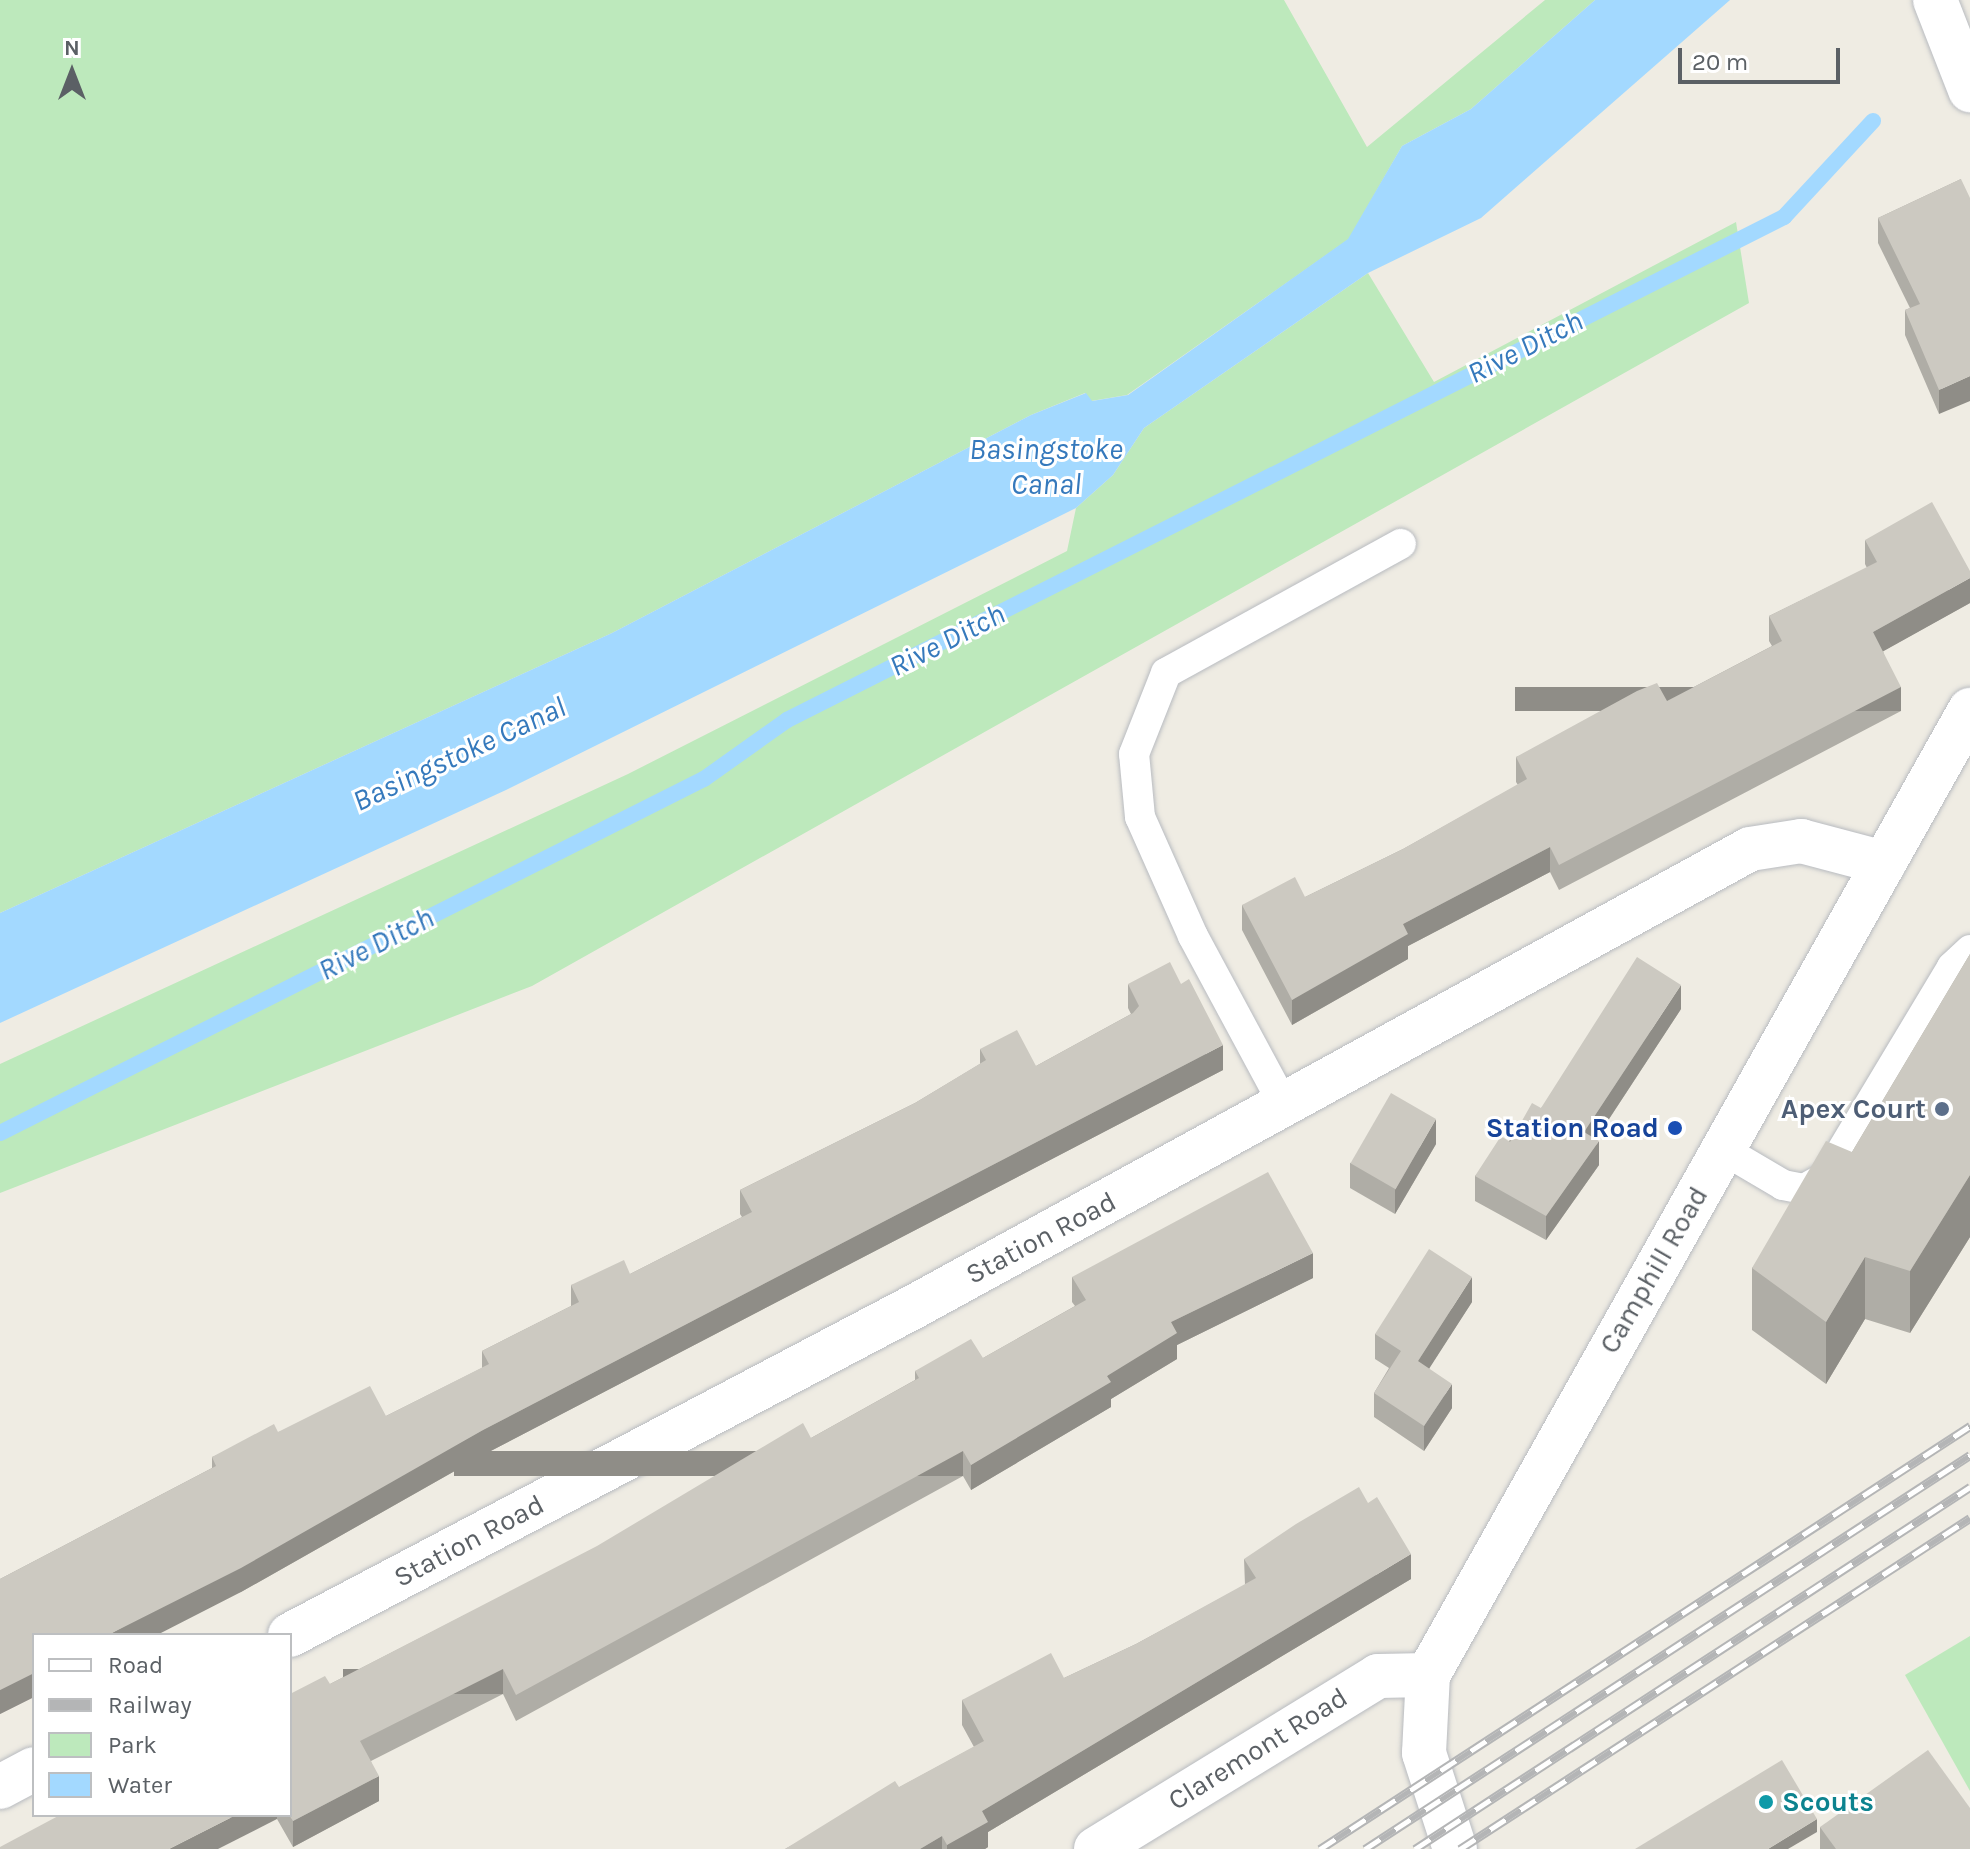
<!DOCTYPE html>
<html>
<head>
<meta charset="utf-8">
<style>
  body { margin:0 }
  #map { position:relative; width:1970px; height:1849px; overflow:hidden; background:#efece3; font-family:Karla,sans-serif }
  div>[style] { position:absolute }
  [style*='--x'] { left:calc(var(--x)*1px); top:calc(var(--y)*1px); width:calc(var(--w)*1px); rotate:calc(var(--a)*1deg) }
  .green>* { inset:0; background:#bde9bc }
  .water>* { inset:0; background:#a3d9ff }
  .stream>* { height:16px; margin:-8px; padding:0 8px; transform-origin:8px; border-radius:8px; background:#a3d9ff }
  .roads { filter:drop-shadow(0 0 2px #b8bbc0) drop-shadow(0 0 2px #b8bbc0) }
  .service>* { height:30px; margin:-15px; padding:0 15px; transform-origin:15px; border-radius:15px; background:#fff }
  .minor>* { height:44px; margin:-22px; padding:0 22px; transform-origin:22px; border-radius:22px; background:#fff }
  .tertiary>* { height:44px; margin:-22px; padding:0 22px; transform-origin:22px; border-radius:22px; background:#fff }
  .rail>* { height:9px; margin-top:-4.5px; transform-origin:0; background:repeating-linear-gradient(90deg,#fff 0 18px,#b4b5b6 0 36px); box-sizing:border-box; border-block:2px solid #b4b5b6 }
  .wall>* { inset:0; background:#afada6 }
  .shaded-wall>* { inset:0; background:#8f8d87; transform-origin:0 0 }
  .building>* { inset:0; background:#ccc9c1; transform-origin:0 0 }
  .dots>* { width:22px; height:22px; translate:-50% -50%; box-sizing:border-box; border:4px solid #fff; border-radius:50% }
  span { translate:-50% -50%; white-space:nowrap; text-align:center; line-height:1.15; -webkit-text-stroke:6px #fff; paint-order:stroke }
  .service-label { font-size:28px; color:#4e5e75; font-weight:700 }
  .right { translate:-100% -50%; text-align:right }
  .transit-label { font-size:28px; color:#164399; font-weight:700 }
  .street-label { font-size:28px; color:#5b6065 }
  .culture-label { font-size:28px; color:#0d838f; font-weight:700 }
  .left { translate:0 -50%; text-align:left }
  .water-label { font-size:30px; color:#3579bc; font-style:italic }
  .legend { position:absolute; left:32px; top:1633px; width:260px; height:184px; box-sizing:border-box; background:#fff; border:2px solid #bdbfc1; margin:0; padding:10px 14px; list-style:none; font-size:24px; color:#5b6065 }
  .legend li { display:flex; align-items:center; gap:16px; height:40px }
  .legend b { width:40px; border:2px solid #bdbfc1 }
  .north { position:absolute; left:32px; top:32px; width:80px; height:80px; -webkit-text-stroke:6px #fff; paint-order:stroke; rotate:0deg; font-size:22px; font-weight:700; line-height:32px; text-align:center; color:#5b6065 }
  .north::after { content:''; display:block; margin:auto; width:28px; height:36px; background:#5b6065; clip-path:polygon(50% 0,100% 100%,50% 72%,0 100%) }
  .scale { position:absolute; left:1678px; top:48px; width:162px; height:36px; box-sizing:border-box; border:4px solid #5b6065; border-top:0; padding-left:10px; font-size:24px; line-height:28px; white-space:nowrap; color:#5b6065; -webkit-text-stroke:6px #fff; paint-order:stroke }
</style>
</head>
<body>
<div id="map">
  <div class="green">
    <div style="clip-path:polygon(0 0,1284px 0,1367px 147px,1545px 0,1595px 0,1471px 109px,1402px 146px,1349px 239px,1127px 395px,1091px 401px,1085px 393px,1031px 415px,612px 633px,0 913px)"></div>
    <div style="clip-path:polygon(1736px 222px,1749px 303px,532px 986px,0 1193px,0 1064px,628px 774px,1067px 551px,1076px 508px,1113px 475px,1144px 428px,1368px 273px,1434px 382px)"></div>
    <div style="clip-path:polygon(1970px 1636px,1970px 1791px,1905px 1675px)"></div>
  </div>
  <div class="water">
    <div style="clip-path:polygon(1595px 0,1730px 0,1481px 218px,1368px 273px,1144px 428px,1113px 475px,1076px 508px,506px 790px,0 1023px,0 913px,612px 633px,1031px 415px,1086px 393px,1092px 401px,1128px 395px,1348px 239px,1402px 146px,1471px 109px)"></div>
  </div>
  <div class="stream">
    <div style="--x:0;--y:1133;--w:788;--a:-26.7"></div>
    <div style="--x:704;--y:779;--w:102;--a:-35.4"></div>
    <div style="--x:787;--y:720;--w:1117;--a:-26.77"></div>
    <div style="--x:1784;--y:217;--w:131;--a:-47.2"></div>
  </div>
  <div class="roads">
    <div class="service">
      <div style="--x:1285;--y:1107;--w:194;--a:-118.3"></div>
      <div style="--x:1193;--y:936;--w:130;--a:-114"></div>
      <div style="--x:1140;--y:817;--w:63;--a:-95.4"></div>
      <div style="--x:1134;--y:754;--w:87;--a:-68.4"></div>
      <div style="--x:1166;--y:673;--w:268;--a:-28.8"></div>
      <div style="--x:1722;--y:1149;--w:71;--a:30.5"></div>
      <div style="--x:1783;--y:1185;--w:21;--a:11"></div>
      <div style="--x:1804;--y:1189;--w:25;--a:-29"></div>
      <div style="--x:1826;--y:1177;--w:245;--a:-59"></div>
      <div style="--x:1952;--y:967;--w:25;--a:-43"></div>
    </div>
    <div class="minor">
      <div style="--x:290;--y:1635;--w:711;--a:-27.75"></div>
      <div style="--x:919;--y:1304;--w:947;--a:-28.7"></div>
      <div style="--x:1750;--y:849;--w:52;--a:-8.9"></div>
      <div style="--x:1801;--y:841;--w:86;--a:14.8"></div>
      <div style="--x:0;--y:1787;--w:38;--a:-28"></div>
      <div style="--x:1096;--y:1849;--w:331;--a:-31.5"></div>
      <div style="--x:1378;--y:1676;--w:50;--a:-1.1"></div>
    </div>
    <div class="tertiary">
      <div style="--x:1935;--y:0;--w:97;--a:68.7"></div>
      <div style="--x:1455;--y:1849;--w:101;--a:-107.9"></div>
      <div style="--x:1424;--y:1753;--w:78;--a:-87.1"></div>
      <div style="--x:1428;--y:1675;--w:1107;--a:-60.68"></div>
    </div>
  </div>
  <div class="rail">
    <div style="--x:1320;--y:1849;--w:776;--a:-33.05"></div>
    <div style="--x:1365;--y:1849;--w:722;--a:-33.07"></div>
    <div style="--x:1415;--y:1849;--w:663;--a:-33.11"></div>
    <div style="--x:1460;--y:1849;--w:608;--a:-32.98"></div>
  </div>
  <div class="wall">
    <div style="clip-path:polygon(1961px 179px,1939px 414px,1905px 335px,1905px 310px,1910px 308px,1878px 243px,1878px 218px)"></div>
    <div style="clip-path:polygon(1865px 540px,1970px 603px,1883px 651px,1901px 711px,1559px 890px,1550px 872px,1408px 946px,1408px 959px,1292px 1025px,1242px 930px,1242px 905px,1305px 897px,1403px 849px,1518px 785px,1516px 782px,1516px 757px,1667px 701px,1772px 646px,1769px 641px,1769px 616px,1867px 568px,1865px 564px)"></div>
    <div style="clip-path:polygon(1970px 954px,1970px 1237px,1910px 1333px,1865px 1319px,1826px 1384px,1752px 1330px,1752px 1268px,1852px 1152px)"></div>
    <div style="clip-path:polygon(1128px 984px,1223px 1070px,483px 1455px,241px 1592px,34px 1635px,34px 1697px,0 1714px,0 1579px,212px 1468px,212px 1457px,278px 1432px,386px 1416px,482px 1368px,482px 1351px,571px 1306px,571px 1285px,630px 1274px,742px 1217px,740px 1214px,740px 1190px,915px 1103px,980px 1064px,980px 1049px,1036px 1066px,1131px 1014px,1128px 1008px)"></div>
    <div style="clip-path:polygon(1681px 1009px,1596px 1139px,1599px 1165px,1546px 1240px,1475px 1201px,1475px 1176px,1541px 1108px)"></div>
    <div style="clip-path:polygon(1436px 1144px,1395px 1214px,1350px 1188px,1350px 1163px)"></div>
    <div style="clip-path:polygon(1072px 1277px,1313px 1278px,1177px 1345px,1177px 1359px,1111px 1399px,1111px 1407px,971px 1490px,963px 1476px,516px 1721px,503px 1694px,371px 1761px,379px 1801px,293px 1847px,277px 1819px,60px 1815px,290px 1815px,330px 1684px,811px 1438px,915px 1380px,915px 1371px,983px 1358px,1075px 1306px,1072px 1302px)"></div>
    <div style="clip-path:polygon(1472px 1302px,1429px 1368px,1452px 1408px,1424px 1451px,1374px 1417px,1374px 1393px,1389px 1368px,1375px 1359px,1375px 1334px)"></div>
    <div style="clip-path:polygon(1244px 1559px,1411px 1579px,988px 1832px,988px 1847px,985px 1849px,785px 1849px,974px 1747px,962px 1725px,962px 1700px,1064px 1678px,1136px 1644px,1245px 1585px)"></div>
    <div style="clip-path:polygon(1820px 1827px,1970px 1849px,1820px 1849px)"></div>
  </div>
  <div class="shaded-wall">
    <div style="clip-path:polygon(1970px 376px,1970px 401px,1939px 414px,1939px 390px)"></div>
    <div style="clip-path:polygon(1970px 578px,1970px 603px,1873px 657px,1873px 632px)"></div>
    <div style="left:1901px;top:687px;width:24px;height:386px;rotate:90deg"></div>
    <div style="clip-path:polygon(1550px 847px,1550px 872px,1408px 946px,1408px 959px,1292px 1025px,1292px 1000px,1403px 924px)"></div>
    <div style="clip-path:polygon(1681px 985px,1681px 1009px,1584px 1157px,1584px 1132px)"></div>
    <div style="clip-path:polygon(1223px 1045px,1223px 1070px,483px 1455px,241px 1592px,157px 1635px,108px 1635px,483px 1430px)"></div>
    <div style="clip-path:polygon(1436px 1119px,1436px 1144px,1395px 1214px,1395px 1190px)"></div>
    <div style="clip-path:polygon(1599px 1141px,1599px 1165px,1546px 1240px,1546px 1216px)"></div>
    <div style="clip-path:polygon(1970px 1175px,1970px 1237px,1910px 1333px,1910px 1271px)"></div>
    <div style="clip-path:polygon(1313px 1253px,1313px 1278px,1177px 1345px,1177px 1359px,1111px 1399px,1111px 1407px,971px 1490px,971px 1465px,1107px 1376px,1171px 1322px)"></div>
    <div style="clip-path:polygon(1865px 1257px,1865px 1319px,1826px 1384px,1826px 1322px)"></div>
    <div style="clip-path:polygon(1472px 1277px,1472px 1302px,1418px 1386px,1418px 1361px)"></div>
    <div style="clip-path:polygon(1452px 1384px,1452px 1408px,1424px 1451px,1424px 1426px)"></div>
    <div style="left:963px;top:1451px;width:25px;height:509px;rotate:90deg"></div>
    <div style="clip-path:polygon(1411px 1554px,1411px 1579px,988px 1832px,988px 1847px,985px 1849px,947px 1849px,947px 1845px,982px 1811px)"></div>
    <div style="left:503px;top:1669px;width:25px;height:160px;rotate:90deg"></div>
    <div style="clip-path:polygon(34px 1673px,34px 1697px,0 1714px,0 1690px)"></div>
    <div style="clip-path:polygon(379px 1776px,379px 1801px,293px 1847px,293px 1821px)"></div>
    <div style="clip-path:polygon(236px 1815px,277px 1815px,277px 1819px,218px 1849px,169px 1849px)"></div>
    <div style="clip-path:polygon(1817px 1819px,1817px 1832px,1788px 1849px,1768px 1849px)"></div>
    <div style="clip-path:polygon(942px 1836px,942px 1849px,920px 1849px)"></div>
  </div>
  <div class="building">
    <div style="clip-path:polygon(1961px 179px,1970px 198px,1970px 376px,1939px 390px,1905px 310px,1920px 304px,1878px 218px)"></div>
    <div style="clip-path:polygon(1932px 502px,1970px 571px,1970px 578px,1873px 632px,1901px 687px,1559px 865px,1550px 847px,1403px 924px,1408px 934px,1292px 1000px,1242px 905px,1295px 877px,1305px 897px,1403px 849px,1527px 779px,1516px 757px,1637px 691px,1657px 683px,1667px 701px,1782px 641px,1769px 616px,1877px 562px,1865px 540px)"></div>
    <div style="clip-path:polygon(1970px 954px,1970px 1175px,1910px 1271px,1865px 1257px,1826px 1322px,1752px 1268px,1826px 1141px,1852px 1152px)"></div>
    <div style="clip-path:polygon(1637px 957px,1681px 985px,1584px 1132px,1599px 1141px,1546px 1216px,1475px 1176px,1501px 1136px,1510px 1142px,1532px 1103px,1541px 1108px)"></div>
    <div style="clip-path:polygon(1170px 962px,1181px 984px,1189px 979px,1223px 1045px,483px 1430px,241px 1568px,108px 1635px,34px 1635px,34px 1673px,0 1690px,0 1579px,216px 1466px,212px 1457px,274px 1424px,278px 1432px,370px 1386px,386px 1416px,489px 1364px,482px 1351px,579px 1302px,571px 1285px,624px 1260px,630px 1274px,752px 1212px,740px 1190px,915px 1103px,986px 1060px,980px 1049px,1017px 1030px,1036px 1066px,1133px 1013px,1139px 1006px,1128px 984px)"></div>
    <div style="left:1391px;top:1093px;width:52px;height:81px;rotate:30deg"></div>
    <div style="clip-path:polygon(1268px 1172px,1313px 1253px,1171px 1322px,1177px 1333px,1107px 1376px,1111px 1382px,971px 1465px,963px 1451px,516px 1695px,503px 1669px,360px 1741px,379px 1776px,293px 1821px,289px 1815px,290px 1694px,325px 1676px,330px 1684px,597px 1546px,803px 1423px,811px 1438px,919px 1378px,915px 1371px,971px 1339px,983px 1358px,1086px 1300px,1072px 1277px)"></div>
    <div style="clip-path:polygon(1429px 1249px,1472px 1277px,1418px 1361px,1452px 1384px,1424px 1426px,1374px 1393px,1401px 1351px,1375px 1334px)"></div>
    <div style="clip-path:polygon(1359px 1487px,1368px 1503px,1377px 1497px,1411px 1554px,982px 1811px,988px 1822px,947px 1845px,942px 1836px,920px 1849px,785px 1849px,895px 1781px,899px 1787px,984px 1741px,962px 1700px,1051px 1653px,1064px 1678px,1136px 1644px,1256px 1578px,1244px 1559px,1296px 1524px)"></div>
    <div style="clip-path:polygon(1928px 1750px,1970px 1808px,1970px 1849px,1836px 1849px,1820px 1827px)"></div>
    <div style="clip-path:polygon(1782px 1760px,1817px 1819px,1768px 1849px,1635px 1849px)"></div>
    <div style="clip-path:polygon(60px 1815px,236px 1815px,169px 1849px,0 1849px,0 1847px)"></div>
  </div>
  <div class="dots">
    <div style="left:1942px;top:1109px;background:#5c6f8a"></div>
    <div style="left:1675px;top:1128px;background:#1a4fb4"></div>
    <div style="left:1766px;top:1802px;background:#0f9aa8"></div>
  </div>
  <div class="service-label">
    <span class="right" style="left:1926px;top:1109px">Apex Court</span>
  </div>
  <div class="transit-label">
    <span class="right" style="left:1659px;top:1128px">Station Road</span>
  </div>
  <div class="street-label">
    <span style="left:1041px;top:1238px;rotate:-28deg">Station Road</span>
    <span style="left:1654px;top:1270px;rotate:-60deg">Camphill Road</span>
    <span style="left:469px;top:1541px;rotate:-28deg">Station Road</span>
    <span style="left:1258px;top:1749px;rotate:-32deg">Claremont Road</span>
  </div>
  <div class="culture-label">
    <span class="left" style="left:1782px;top:1802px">Scouts</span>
  </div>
  <div class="water-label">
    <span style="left:1525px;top:347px;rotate:-27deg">Rive Ditch</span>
    <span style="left:1046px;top:466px">Basingstoke<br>Canal</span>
    <span style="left:947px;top:640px;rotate:-27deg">Rive Ditch</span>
    <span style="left:459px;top:754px;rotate:-25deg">Basingstoke Canal</span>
    <span style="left:376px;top:944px;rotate:-27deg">Rive Ditch</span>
  </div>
  <ul class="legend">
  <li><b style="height:10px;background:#fff"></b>Road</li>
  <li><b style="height:10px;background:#b4b5b6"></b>Railway</li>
  <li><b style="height:22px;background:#bde9bc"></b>Park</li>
  <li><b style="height:22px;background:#a3d9ff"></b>Water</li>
  </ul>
  <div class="north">N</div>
  <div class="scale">20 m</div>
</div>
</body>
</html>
